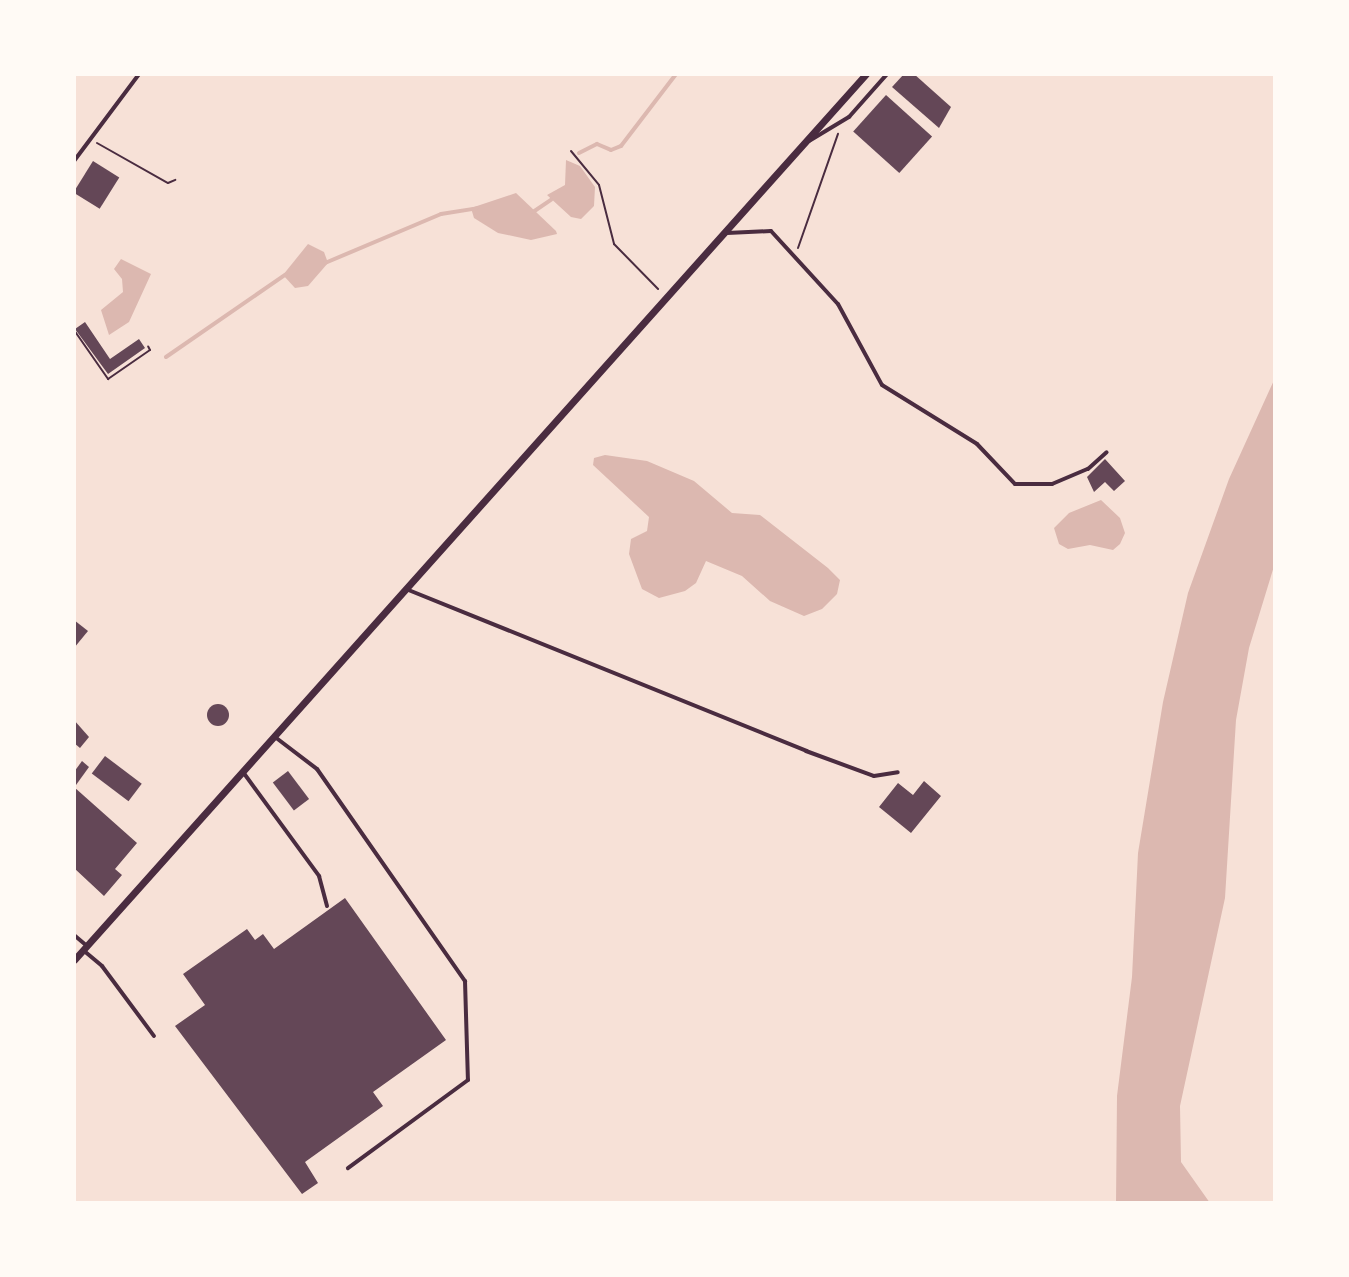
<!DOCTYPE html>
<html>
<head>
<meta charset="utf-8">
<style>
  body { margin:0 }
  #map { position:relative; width:1349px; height:1277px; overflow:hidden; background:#f7e1d7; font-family:"Noto Sans",sans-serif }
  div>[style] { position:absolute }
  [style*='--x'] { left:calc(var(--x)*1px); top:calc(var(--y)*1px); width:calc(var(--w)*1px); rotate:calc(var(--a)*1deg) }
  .water>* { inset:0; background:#dcb8b0 }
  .stream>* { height:4px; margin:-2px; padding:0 2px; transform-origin:2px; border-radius:2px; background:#dcb8b0 }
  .building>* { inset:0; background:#644757; transform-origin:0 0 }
  .round { border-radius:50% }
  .path>* { height:2px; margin:-1px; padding:0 1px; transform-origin:1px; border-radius:1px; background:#4a2c40 }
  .service>* { height:4px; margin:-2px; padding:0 2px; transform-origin:2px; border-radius:2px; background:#4a2c40 }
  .minor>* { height:7px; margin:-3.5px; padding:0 3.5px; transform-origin:3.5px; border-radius:3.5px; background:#4a2c40 }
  span { translate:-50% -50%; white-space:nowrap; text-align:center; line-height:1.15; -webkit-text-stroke:7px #fffaf5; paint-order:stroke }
  .frame { position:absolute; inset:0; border:76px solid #fffaf5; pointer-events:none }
</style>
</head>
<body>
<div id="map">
  <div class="water">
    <div style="clip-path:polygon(566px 160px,580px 166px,595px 187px,594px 206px,581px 219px,571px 217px,547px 195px,565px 185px)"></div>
    <div style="clip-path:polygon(516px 193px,556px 231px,557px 234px,531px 240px,498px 233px,474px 218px,471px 208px)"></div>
    <div style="clip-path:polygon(308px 244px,324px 252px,328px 263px,308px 286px,295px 288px,283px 275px)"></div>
    <div style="clip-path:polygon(121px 259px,151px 274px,129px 322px,109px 335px,101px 310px,123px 292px,122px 279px,114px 269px)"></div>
    <div style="clip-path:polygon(1275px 378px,1275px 563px,1249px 648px,1236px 720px,1225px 898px,1180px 1106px,1181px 1162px,1210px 1203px,1116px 1203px,1117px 1096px,1132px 977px,1138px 853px,1163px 702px,1188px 593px,1229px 479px)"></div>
    <div style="clip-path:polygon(605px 455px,647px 461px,694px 481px,732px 513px,760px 515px,828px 568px,840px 580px,837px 594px,822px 609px,804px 616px,770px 601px,742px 576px,706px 561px,696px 583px,685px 591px,659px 598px,642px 589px,629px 554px,631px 539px,647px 531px,649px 517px,593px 465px,594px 458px)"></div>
    <div style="clip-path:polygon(1101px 500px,1120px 518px,1125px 533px,1120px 544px,1113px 550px,1090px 545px,1068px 549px,1059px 544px,1054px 528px,1069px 513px)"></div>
  </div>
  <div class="stream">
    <div style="--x:579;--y:153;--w:20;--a:-27"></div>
    <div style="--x:597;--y:144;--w:15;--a:23"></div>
    <div style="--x:611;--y:150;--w:11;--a:-22"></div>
    <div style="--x:621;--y:146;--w:91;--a:-52.6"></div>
    <div style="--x:533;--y:212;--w:22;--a:-34"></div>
    <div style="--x:325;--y:263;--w:126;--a:-22.9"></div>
    <div style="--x:441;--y:214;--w:36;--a:-9"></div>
    <div style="--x:166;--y:357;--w:145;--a:-34.6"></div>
  </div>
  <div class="building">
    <div style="clip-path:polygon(904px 74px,914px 74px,951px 107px,939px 128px,892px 87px)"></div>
    <div style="left:886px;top:95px;width:62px;height:49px;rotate:42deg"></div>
    <div style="left:93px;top:161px;width:31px;height:37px;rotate:32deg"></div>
    <div style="clip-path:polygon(85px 322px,110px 359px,139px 339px,145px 348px,108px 374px,75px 329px)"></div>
    <div style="clip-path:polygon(1105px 459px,1125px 481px,1114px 491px,1105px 482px,1094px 492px,1087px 477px)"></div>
    <div style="clip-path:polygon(74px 620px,88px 631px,74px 648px)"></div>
    <div class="round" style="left:207px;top:704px;width:22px;height:22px"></div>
    <div style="clip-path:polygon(74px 720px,89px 737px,80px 748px,74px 743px)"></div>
    <div style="left:105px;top:756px;width:46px;height:22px;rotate:37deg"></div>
    <div style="clip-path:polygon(82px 761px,89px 767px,76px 785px,74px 772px)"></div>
    <div style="left:288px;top:771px;width:35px;height:19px;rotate:53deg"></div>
    <div style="clip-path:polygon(924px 781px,941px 796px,911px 833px,879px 807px,898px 783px,913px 795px)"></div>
    <div style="clip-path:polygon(74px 787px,137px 843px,115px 869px,122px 875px,104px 896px,74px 868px)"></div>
    <div style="clip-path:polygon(345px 898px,446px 1040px,373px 1092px,383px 1106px,305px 1162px,318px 1183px,302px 1194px,175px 1026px,205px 1005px,183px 974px,247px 929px,255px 940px,263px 934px,274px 949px)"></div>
  </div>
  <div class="path">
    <div style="--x:97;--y:143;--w:81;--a:29.4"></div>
    <div style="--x:168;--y:183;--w:8;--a:-23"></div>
    <div style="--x:571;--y:151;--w:44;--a:50.5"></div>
    <div style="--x:599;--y:185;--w:61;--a:75.7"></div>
    <div style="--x:614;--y:244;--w:63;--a:45.6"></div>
    <div style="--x:798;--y:248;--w:121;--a:-70.7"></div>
    <div style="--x:74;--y:330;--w:60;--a:55.2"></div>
    <div style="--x:108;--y:379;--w:51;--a:-34.6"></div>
    <div style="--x:150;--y:350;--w:4;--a:-117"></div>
  </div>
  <div class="service">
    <div style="--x:809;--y:141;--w:47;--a:-31"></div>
    <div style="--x:849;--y:117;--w:57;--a:-48.5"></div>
    <div style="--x:74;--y:161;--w:109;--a:-53.2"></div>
    <div style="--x:727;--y:233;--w:44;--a:-2.6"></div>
    <div style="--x:771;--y:231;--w:99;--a:47.5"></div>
    <div style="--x:838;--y:304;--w:92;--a:61.5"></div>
    <div style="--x:882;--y:385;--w:112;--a:31.8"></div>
    <div style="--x:977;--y:444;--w:55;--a:46.5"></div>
    <div style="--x:1015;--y:484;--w:37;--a:0"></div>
    <div style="--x:1052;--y:484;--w:39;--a:-23"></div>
    <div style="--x:1088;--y:469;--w:25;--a:-42"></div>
    <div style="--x:406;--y:589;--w:432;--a:22"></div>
    <div style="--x:806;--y:751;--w:72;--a:20.2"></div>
    <div style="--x:874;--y:776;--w:24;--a:-9"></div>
    <div style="--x:275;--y:737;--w:53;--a:37.3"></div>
    <div style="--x:317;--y:769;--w:259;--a:55.1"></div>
    <div style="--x:465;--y:981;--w:99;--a:88.3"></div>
    <div style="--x:468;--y:1080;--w:149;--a:143.7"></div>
    <div style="--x:243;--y:772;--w:129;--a:53.8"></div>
    <div style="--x:319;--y:876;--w:31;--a:75"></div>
    <div style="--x:74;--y:935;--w:17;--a:40"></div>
    <div style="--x:83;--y:950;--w:25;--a:40"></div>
    <div style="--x:102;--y:966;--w:87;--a:53.4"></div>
  </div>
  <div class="minor">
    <div style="--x:74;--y:960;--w:1188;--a:-48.21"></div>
  </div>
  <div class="frame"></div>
</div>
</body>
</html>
